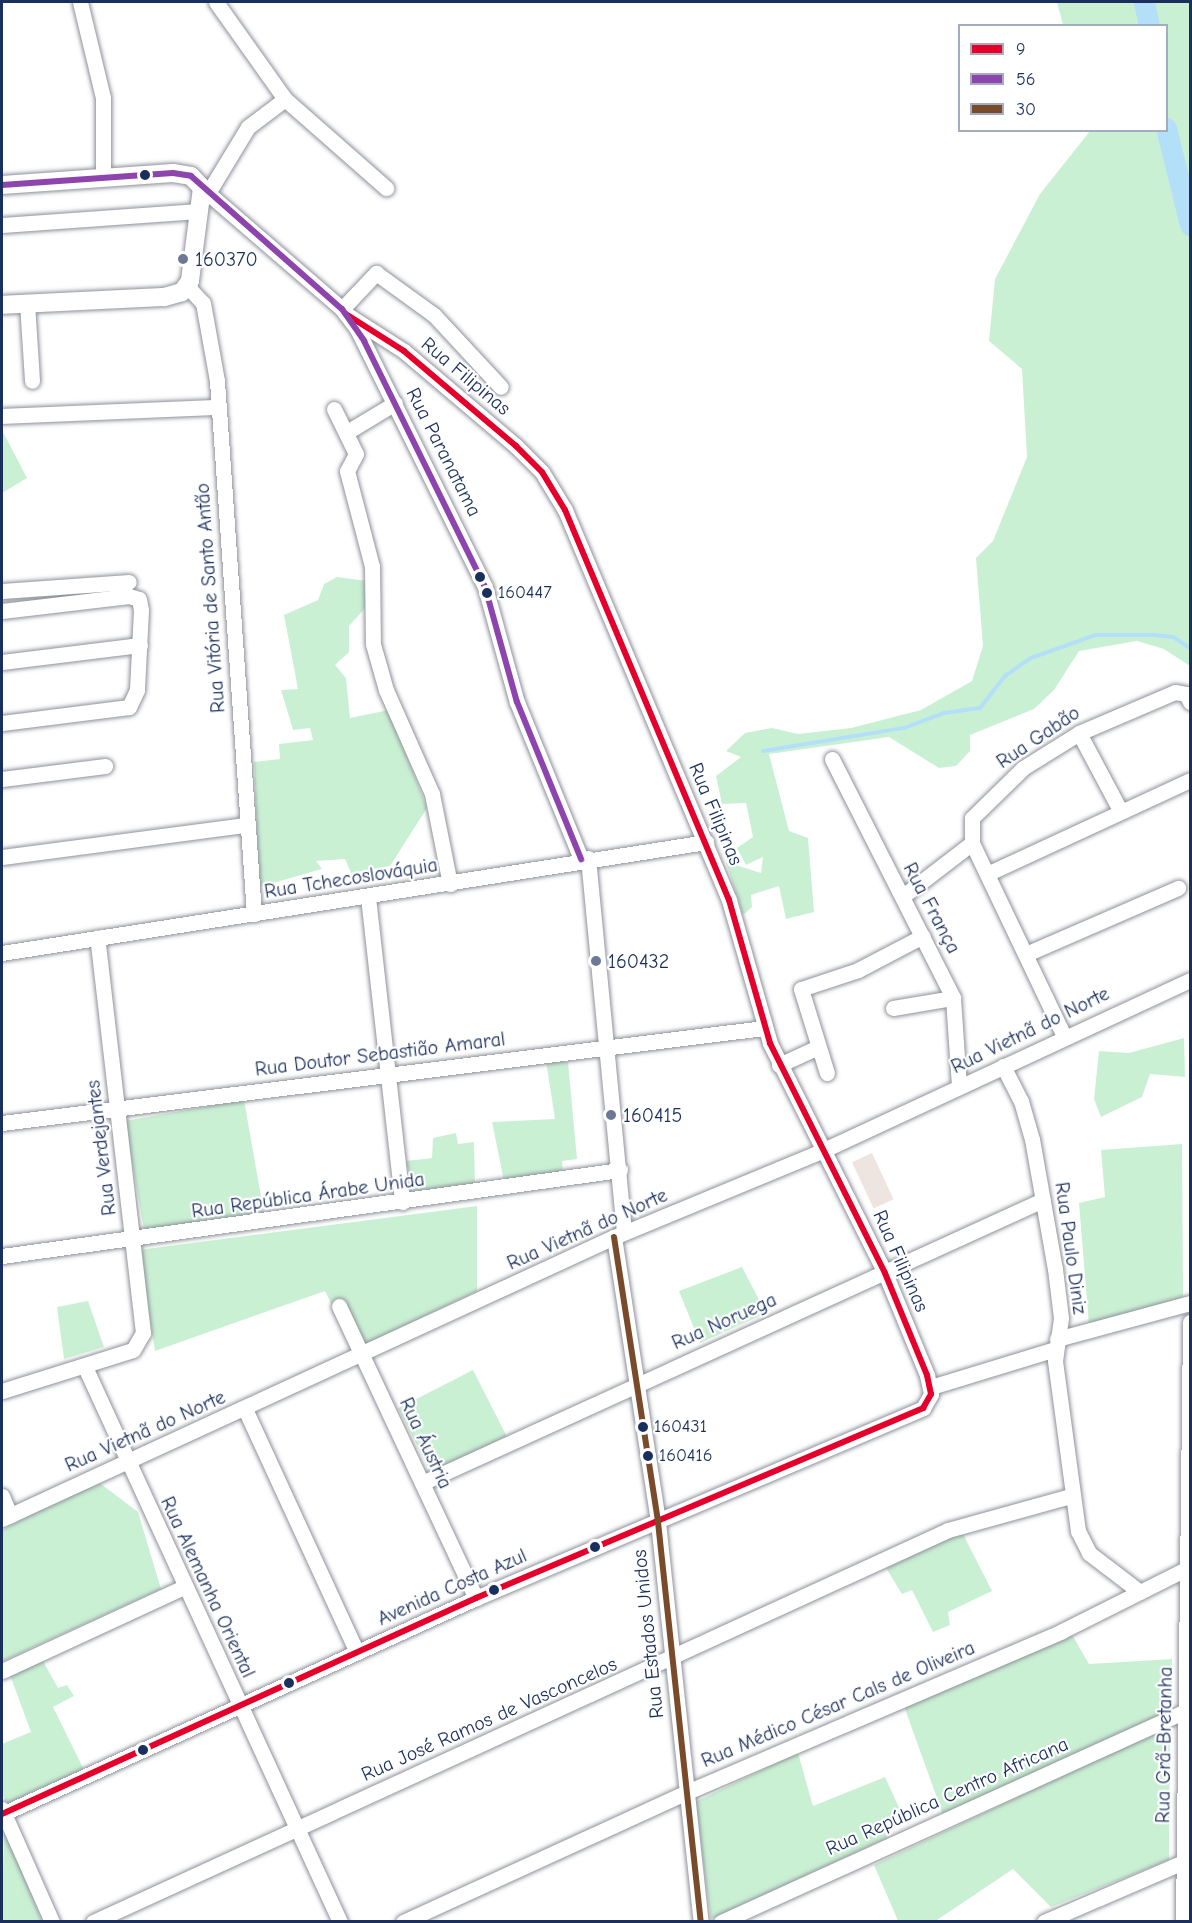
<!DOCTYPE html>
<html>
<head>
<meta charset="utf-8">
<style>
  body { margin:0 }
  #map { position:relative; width:1192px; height:1923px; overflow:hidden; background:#fff; font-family:"Comic Neue",sans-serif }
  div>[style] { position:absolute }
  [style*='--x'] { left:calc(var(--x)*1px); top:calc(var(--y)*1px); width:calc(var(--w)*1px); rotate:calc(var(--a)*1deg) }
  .green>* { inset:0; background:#caf0d4; transform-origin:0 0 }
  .stream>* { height:4px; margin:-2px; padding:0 2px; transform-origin:2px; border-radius:2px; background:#b4dff8 }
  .river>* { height:21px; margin:-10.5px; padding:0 10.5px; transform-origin:10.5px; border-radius:10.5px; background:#b4dff8 }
  .building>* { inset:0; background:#eee4e0; transform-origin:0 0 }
  .roads { filter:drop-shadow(0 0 2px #8e929a) drop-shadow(0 0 2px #8e929a) }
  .minor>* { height:15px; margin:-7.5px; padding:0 7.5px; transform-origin:7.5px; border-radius:7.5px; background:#fff }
  .major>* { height:18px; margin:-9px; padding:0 9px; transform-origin:9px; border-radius:9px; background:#fff }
  .bus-1>* { height:6px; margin:-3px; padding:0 3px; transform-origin:3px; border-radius:3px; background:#e4002b }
  .bus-2>* { height:6px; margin:-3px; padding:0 3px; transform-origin:3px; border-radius:3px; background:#8e44ad }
  .bus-3>* { height:6px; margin:-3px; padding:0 3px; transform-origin:3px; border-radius:3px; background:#7a4b2a }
  .dots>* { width:16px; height:16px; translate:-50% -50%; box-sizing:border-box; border:3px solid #fff; border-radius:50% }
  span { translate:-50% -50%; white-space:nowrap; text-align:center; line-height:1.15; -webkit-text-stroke:4.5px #fff; paint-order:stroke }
  .bus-label { font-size:18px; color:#1b2f5e }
  .left { translate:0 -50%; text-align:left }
  .poi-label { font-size:20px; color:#1b2f5e }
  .street-label { font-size:20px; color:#1b2f5e }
  .frame { position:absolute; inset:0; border:3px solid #1b2f5e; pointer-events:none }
  .legend { position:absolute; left:958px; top:24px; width:210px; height:108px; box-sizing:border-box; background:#fff; border:2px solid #a4acbf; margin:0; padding:8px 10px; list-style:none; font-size:18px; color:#1b2f5e }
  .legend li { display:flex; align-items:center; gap:12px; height:30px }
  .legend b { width:30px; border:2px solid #a4acbf }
</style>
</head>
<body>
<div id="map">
  <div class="green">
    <div style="clip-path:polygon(1057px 2px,1190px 2px,1190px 666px,1164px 649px,1137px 641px,1079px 651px,1054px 690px,1034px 709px,970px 735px,970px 751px,956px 766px,939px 768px,889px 737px,769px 754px,789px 831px,808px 838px,814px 912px,786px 919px,779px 886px,751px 895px,752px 907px,743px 915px,726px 862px,761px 873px,763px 857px,746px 865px,737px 848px,753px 837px,746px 803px,722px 804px,716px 776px,741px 757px,726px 751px,745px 733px,772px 728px,798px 734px,851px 728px,921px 710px,972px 681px,983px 646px,976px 558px,993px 541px,1027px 457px,1022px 369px,989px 341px,995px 279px,1040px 194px,1090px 131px,1166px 130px,1166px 26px,1063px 25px)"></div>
    <div style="clip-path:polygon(2px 430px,27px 478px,2px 493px)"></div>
    <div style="clip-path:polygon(337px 577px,367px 581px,366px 607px,349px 626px,349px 652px,335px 665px,346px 678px,350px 718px,389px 710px,427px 808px,390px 866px,351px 873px,345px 859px,316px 861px,322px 869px,259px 887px,254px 762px,280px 759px,279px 744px,313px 740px,310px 728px,293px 730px,281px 690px,298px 689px,284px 615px,318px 600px,324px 584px)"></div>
    <div style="clip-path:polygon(1184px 1038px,1185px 1077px,1150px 1074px,1142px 1097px,1101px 1117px,1094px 1099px,1099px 1051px,1129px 1053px)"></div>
    <div style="clip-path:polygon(546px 1061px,568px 1062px,577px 1159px,562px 1161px,563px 1172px,504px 1181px,492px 1122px,555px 1119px)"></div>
    <div style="left:244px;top:1100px;width:117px;height:121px;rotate:80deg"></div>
    <div style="clip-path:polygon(456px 1133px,458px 1144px,474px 1142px,475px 1185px,414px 1194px,406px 1161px,432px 1158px,433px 1138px)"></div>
    <div style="clip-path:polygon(1182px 1144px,1183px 1297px,1089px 1325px,1079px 1203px,1105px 1197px,1101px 1150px)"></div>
    <div style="clip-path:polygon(477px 1206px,477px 1291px,354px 1350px,325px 1291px,155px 1351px,139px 1250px)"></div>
    <div style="clip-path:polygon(742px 1267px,766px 1313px,700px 1343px,679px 1291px)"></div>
    <div style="clip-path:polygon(88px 1301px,104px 1347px,64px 1359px,57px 1307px)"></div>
    <div style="left:473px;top:1370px;width:74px;height:84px;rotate:63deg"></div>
    <div style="clip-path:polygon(97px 1481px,138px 1512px,161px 1589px,3px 1661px,2px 1530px)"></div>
    <div style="clip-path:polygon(962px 1532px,992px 1591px,948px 1612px,950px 1625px,933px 1632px,912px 1590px,902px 1594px,886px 1568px)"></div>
    <div style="clip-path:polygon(1071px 1633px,1089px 1664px,1172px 1659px,1173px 1710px,943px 1815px,904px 1706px)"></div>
    <div style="clip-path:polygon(43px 1661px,58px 1688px,67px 1685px,74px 1696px,53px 1707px,85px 1772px,7px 1806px,2px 1792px,2px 1744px,31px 1732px,10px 1675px)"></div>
    <div style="clip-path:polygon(1170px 1725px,1169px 1860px,1051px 1907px,1013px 1869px,934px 1922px,898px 1921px,874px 1865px)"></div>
    <div style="clip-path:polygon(798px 1753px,813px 1806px,885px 1777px,902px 1814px,881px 1822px,887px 1838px,711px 1919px,695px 1802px)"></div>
    <div style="clip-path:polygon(4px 1828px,42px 1921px,2px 1921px)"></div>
  </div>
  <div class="stream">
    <div style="--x:763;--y:751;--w:143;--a:-9.3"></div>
    <div style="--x:904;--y:728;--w:43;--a:-20.6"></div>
    <div style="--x:944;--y:713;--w:36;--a:-8"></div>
    <div style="--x:980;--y:708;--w:41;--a:-52"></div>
    <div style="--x:1005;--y:676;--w:32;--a:-35"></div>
    <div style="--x:1031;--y:658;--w:69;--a:-19.5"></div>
    <div style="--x:1096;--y:635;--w:58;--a:0"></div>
    <div style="--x:1154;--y:635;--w:19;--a:6"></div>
    <div style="--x:1173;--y:637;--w:20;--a:33"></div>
  </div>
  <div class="river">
    <div style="--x:1144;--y:2;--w:25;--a:78"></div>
    <div style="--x:1166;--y:128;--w:100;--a:76.1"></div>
  </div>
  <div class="building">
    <div style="left:872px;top:1153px;width:51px;height:22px;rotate:65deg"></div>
  </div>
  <div class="roads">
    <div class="minor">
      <div style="--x:80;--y:2;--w:99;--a:76.5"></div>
      <div style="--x:103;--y:98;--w:79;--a:90"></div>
      <div style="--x:216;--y:2;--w:119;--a:54.6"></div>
      <div style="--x:285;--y:99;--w:135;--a:41.4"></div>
      <div style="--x:202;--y:188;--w:185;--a:40.8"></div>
      <div style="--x:342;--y:309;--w:25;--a:53"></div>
      <div style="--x:357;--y:329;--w:288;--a:63.6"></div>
      <div style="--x:485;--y:587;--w:119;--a:74.5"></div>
      <div style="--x:517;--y:702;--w:170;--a:67.8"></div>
      <div style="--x:208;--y:193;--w:77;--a:-58.8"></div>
      <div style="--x:248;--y:127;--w:46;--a:-37.1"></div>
      <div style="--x:2;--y:225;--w:197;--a:-4.1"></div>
      <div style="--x:187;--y:286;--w:23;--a:47"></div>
      <div style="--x:203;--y:303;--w:79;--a:79.8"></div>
      <div style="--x:217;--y:381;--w:534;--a:86.03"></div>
      <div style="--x:27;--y:303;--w:78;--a:86.3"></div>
      <div style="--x:342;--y:309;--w:50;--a:-46.6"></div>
      <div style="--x:376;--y:273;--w:72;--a:35.9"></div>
      <div style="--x:434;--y:315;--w:98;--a:47.1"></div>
      <div style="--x:334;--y:409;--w:50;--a:63.9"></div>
      <div style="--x:356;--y:454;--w:19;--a:118"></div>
      <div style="--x:347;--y:471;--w:98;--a:75.3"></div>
      <div style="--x:372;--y:566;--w:78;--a:89.3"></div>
      <div style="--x:373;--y:644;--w:48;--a:74.2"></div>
      <div style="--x:386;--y:690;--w:114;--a:66.1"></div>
      <div style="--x:432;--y:794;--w:92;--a:78.7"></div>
      <div style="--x:2;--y:416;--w:217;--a:-2.4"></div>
      <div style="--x:347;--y:432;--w:56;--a:-31.1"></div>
      <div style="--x:2;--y:591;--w:127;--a:-4.1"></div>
      <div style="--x:2;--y:611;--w:128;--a:-6.7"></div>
      <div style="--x:129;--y:596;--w:10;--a:17"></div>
      <div style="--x:139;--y:599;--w:11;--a:80"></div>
      <div style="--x:141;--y:610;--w:80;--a:92.9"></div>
      <div style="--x:137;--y:690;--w:19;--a:115"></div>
      <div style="--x:129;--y:707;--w:128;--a:172.8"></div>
      <div style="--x:2;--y:662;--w:139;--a:-7"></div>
      <div style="--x:1079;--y:733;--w:87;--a:62"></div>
      <div style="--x:832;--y:759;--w:268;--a:63.1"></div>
      <div style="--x:953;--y:998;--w:89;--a:86.1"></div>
      <div style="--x:2;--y:779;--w:104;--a:-7.2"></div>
      <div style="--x:2;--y:857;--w:246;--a:-7.5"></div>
      <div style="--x:588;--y:858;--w:376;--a:84.5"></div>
      <div style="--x:989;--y:873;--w:221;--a:-24.8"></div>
      <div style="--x:903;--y:896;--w:87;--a:-37.5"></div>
      <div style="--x:368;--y:897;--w:307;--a:83.6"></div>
      <div style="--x:2;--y:953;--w:713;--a:-8.96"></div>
      <div style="--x:1026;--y:954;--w:166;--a:-23.5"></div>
      <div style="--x:893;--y:1008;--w:61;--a:-9.5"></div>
      <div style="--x:1064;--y:1036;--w:214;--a:-115.5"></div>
      <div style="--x:972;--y:843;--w:25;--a:-90"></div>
      <div style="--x:972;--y:818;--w:71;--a:-44.4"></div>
      <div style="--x:1023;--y:768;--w:66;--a:-32"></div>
      <div style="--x:1079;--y:733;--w:104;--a:-23.1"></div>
      <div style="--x:1175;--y:692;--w:11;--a:10"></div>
      <div style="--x:1186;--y:694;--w:9;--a:63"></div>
      <div style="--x:779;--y:1065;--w:41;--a:-24.7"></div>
      <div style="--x:1003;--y:1066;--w:39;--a:63"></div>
      <div style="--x:1021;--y:1101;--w:40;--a:74"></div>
      <div style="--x:1032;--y:1139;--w:132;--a:80"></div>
      <div style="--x:1055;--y:1269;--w:49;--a:83"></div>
      <div style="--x:1061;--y:1318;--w:43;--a:97.9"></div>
      <div style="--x:1055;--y:1361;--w:172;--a:82.3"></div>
      <div style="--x:1078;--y:1531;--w:25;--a:63"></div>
      <div style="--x:1089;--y:1553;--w:64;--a:37.4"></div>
      <div style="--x:827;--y:1073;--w:88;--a:-107.2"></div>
      <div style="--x:801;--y:989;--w:60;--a:-18.4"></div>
      <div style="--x:858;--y:970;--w:73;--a:-27.6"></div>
      <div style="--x:2;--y:1123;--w:768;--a:-7.11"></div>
      <div style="--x:614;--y:1237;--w:288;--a:81.2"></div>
      <div style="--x:658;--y:1522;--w:402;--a:83.9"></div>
      <div style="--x:2;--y:1256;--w:624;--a:-7.92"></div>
      <div style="--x:339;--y:1306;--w:323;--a:64.9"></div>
      <div style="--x:1057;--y:1339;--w:138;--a:-15.1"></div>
      <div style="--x:85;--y:1367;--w:611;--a:65.32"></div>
      <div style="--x:931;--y:1387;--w:130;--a:-17"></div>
      <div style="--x:2;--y:1391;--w:137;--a:-17.4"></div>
      <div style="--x:133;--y:1350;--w:20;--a:-60"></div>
      <div style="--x:143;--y:1333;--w:398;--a:-96.6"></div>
      <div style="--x:245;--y:1409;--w:268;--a:65.3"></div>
      <div style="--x:422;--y:1483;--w:682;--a:-24.5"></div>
      <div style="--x:2;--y:1496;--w:21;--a:67"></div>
      <div style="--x:2;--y:1519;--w:674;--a:-24.74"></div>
      <div style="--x:614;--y:1237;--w:230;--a:-22.5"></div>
      <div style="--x:826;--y:1149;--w:401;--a:-24.9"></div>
      <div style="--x:2;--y:1671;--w:200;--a:-24.8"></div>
      <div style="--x:2;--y:1809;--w:124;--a:66.1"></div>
      <div style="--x:2;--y:1814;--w:521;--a:-24.5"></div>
      <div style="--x:476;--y:1598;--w:486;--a:-23"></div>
      <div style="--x:923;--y:1408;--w:16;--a:-60"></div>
      <div style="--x:931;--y:1394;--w:19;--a:-102"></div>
      <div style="--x:927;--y:1375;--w:110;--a:-112.4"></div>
      <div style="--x:885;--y:1273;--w:257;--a:-116.6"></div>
      <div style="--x:770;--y:1043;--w:149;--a:-106"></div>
      <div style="--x:729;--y:900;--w:423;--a:-112.8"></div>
      <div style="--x:565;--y:510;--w:44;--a:-121.2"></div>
      <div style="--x:542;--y:472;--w:37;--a:-135"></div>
      <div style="--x:516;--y:446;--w:147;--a:-139.7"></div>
      <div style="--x:404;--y:351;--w:69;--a:-147.5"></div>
      <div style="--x:93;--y:1922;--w:941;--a:-24.63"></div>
      <div style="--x:948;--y:1530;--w:128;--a:-15.5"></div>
      <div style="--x:403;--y:1922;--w:312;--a:-24.6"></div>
      <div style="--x:687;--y:1792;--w:408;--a:-23.2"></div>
      <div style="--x:1062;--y:1631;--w:143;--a:-26.6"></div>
      <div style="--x:721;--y:1922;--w:515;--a:-24.43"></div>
      <div style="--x:1044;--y:1922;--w:159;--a:-23.3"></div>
      <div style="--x:1183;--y:1922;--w:600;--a:-89.33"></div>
    </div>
    <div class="major">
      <div style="--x:2;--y:185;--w:171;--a:-4"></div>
      <div style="--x:173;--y:173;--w:18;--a:9"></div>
      <div style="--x:191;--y:176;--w:16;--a:47"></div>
      <div style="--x:202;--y:188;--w:94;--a:97.4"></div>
      <div style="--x:190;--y:281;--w:14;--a:126"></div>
      <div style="--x:182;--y:292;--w:19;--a:164"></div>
      <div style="--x:164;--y:297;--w:162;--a:177.2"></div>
    </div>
  </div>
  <div class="bus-1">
    <div style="--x:2;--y:1814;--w:521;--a:-24.5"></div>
    <div style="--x:476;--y:1598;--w:486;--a:-23"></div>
    <div style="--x:923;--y:1408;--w:16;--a:-60"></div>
    <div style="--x:931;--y:1394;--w:19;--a:-102"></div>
    <div style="--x:927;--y:1375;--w:110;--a:-112.4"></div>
    <div style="--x:885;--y:1273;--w:257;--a:-116.6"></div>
    <div style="--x:770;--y:1043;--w:149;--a:-106"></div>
    <div style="--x:729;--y:900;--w:423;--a:-112.8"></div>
    <div style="--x:565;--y:510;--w:44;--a:-121.2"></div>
    <div style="--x:542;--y:472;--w:37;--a:-135"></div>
    <div style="--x:516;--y:446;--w:147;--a:-139.7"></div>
    <div style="--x:404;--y:351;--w:69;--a:-147.5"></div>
  </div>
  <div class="bus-2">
    <div style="--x:2;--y:185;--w:171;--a:-4"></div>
    <div style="--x:173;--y:173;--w:18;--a:9"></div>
    <div style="--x:191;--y:176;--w:201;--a:41.4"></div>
    <div style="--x:342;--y:309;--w:39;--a:55"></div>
    <div style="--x:364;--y:341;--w:274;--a:63.8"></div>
    <div style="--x:485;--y:587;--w:119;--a:74.5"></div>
    <div style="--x:517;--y:702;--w:170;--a:67.8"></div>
  </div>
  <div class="bus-3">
    <div style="--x:614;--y:1237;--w:288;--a:81.2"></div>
    <div style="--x:658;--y:1522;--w:402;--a:83.9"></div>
  </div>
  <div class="dots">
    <div style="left:145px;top:175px;background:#1b2f5e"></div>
    <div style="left:183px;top:259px;background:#6b7896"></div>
    <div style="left:480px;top:577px;background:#1b2f5e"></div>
    <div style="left:487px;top:593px;background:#1b2f5e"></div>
    <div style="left:596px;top:961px;background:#6b7896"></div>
    <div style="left:611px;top:1115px;background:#6b7896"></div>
    <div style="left:643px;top:1427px;background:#1b2f5e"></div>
    <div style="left:648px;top:1456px;background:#1b2f5e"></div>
    <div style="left:595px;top:1547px;background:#1b2f5e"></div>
    <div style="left:494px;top:1590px;background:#1b2f5e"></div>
    <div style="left:289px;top:1683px;background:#1b2f5e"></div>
    <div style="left:143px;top:1750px;background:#1b2f5e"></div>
  </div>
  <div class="bus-label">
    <span class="left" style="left:498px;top:593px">160447</span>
    <span class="left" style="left:654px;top:1427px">160431</span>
    <span class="left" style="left:659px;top:1456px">160416</span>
  </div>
  <div class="poi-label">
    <span class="left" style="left:195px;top:259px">160370</span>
    <span class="left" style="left:608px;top:961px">160432</span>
    <span class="left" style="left:623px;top:1115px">160415</span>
  </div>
  <div class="street-label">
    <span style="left:466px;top:376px;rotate:40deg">Rua Filipinas</span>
    <span style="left:444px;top:452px;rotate:63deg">Rua Paranatama</span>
    <span style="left:210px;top:598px;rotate:-94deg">Rua Vitória de Santo Antão</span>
    <span style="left:1038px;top:737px;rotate:-34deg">Rua Gabão</span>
    <span style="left:716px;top:814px;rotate:67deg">Rua Filipinas</span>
    <span style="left:351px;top:878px;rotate:-9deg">Rua Tchecoslováquia</span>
    <span style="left:932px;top:908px;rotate:62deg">Rua França</span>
    <span style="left:1030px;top:1030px;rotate:-26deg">Rua Vietnã do Norte</span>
    <span style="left:380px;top:1054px;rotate:-7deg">Rua Doutor Sebastião Amaral</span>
    <span style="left:101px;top:1148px;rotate:-97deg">Rua Verdejantes</span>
    <span style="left:308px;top:1195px;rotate:-8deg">Rua República Árabe Unida</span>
    <span style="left:587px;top:1229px;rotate:-24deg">Rua Vietnã do Norte</span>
    <span style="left:1071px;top:1248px;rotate:82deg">Rua Paulo Diniz</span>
    <span style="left:901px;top:1261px;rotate:66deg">Rua Filipinas</span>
    <span style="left:724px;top:1321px;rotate:-24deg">Rua Noruega</span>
    <span style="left:145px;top:1431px;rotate:-24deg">Rua Vietnã do Norte</span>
    <span style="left:426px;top:1443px;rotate:65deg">Rua Áustria</span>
    <span style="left:208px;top:1587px;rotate:65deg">Rua Alemanha Oriental</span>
    <span style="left:452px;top:1587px;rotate:-24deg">Avenida Costa Azul</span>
    <span style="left:648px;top:1634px;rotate:-96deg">Rua Estados Unidos</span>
    <span style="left:838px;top:1704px;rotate:-23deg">Rua Médico César Cals de Oliveira</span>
    <span style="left:489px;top:1719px;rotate:-24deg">Rua José Ramos de Vasconcelos</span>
    <span style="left:1164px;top:1745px;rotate:-89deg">Rua Grã-Bretanha</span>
    <span style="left:947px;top:1796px;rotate:-24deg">Rua República Centro Africana</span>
  </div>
  <div class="frame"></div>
  <ul class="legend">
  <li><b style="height:8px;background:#e4002b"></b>9</li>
  <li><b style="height:8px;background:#8e44ad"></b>56</li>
  <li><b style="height:8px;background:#7a4b2a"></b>30</li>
  </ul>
</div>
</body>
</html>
